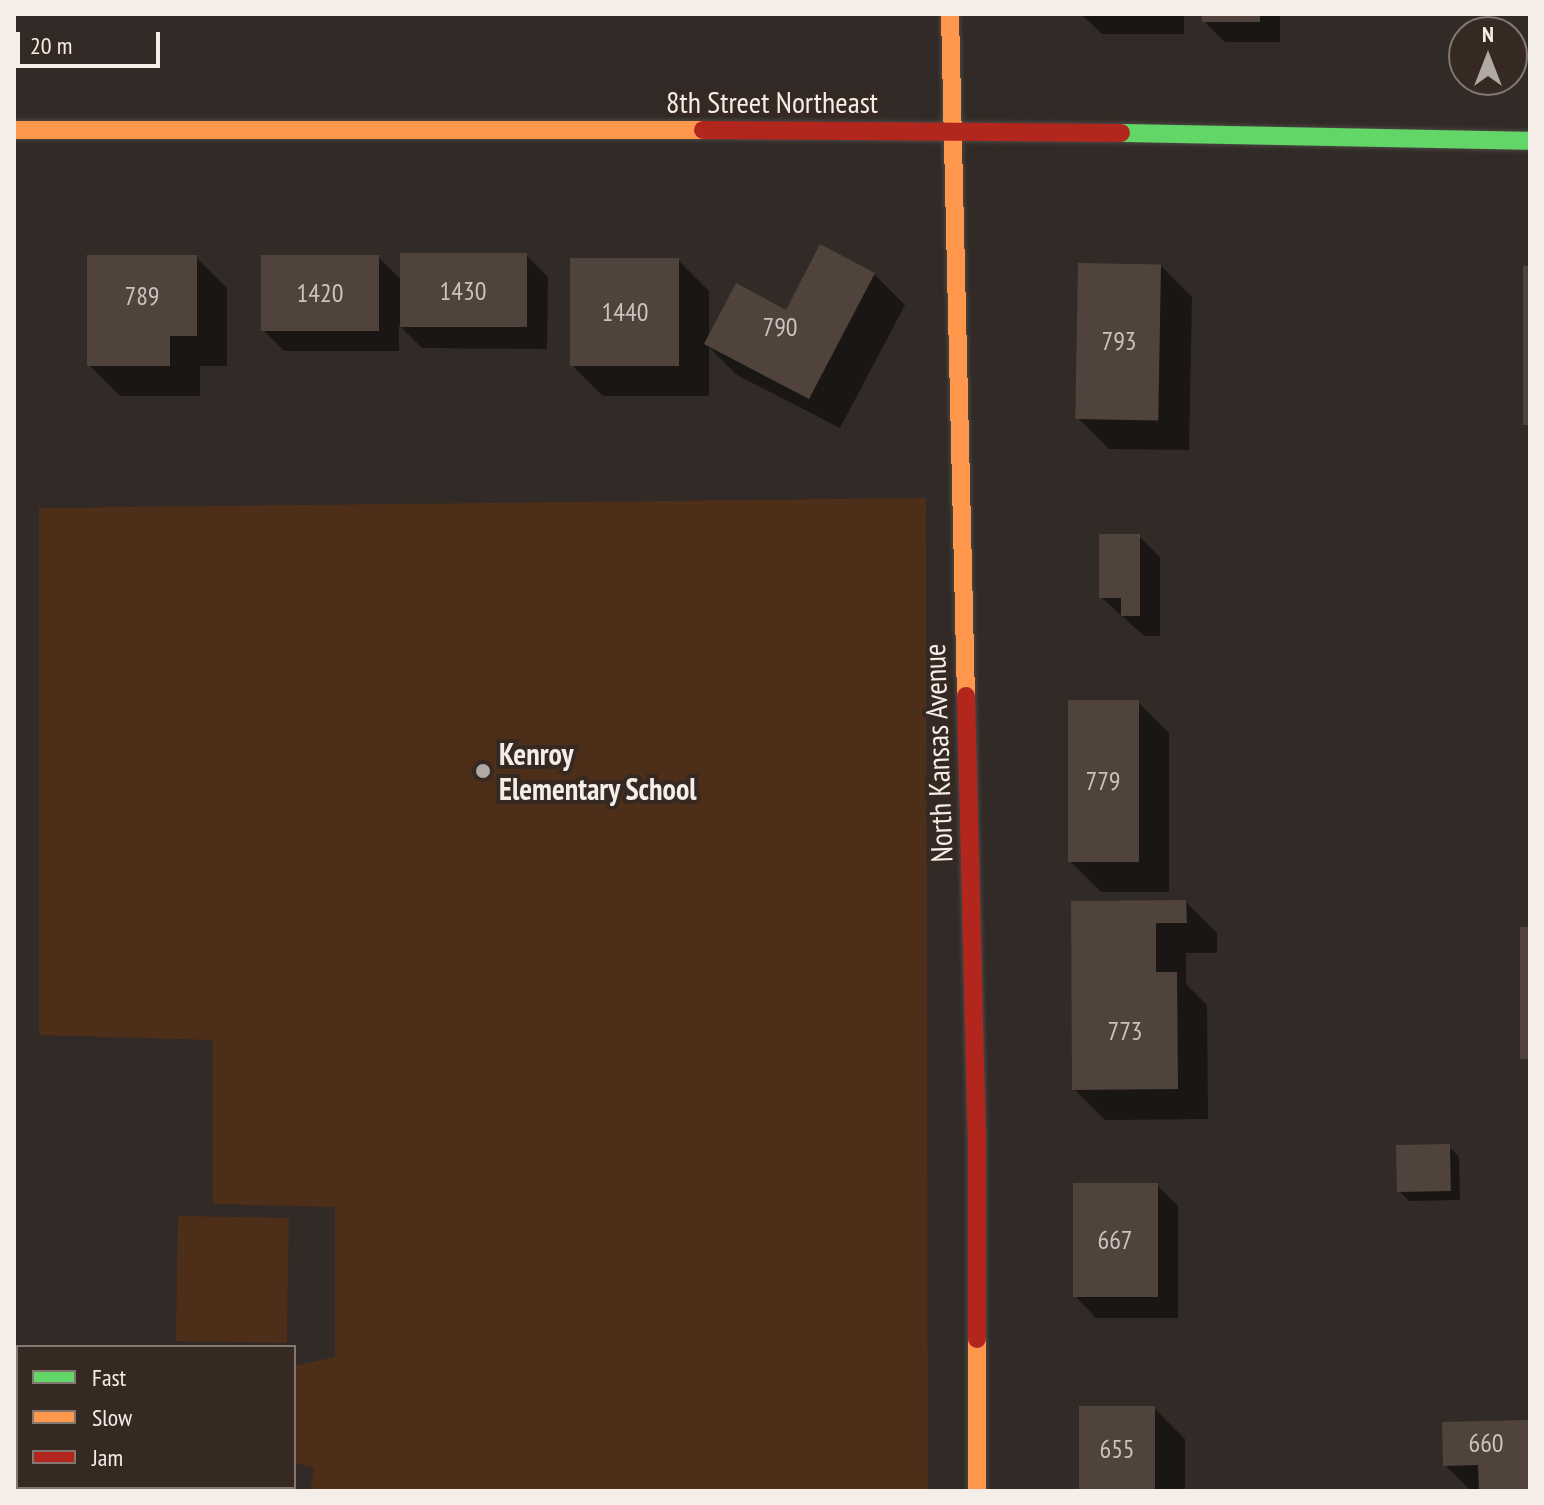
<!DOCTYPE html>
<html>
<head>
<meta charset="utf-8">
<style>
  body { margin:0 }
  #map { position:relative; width:1544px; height:1505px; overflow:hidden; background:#312a26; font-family:"PT Sans Narrow",sans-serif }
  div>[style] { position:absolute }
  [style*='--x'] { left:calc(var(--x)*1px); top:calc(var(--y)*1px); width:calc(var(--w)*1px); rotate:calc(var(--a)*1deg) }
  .green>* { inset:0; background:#4d2e19; transform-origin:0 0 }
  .shadow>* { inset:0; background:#0007 }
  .building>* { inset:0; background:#50433c; transform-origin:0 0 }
  .roads { filter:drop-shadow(0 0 2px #4d4743) drop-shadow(0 0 2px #4d4743) }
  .fast>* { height:18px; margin:-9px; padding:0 9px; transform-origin:9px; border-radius:9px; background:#63d668 }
  .slow>* { height:18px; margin:-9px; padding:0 9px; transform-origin:9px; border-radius:9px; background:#ff974d }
  .jam>* { height:18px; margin:-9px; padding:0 9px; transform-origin:9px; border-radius:9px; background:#b3261e }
  .dots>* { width:22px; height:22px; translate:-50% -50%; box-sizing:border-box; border:4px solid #352922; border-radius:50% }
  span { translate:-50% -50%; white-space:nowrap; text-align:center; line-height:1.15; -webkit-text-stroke:8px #352922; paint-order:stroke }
  .number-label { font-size:26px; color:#ccc2bd }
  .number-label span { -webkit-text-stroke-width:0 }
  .street-label { font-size:30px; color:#f5ede8 }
  .poi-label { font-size:30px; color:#f5ede8; font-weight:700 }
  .left { translate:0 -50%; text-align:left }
  .frame { position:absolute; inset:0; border:16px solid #f5ede8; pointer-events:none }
  .legend { position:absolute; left:16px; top:1345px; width:280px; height:144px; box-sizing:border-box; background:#352922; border:2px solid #827771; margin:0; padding:10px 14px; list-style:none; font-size:24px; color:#f5ede8 }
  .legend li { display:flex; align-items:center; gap:16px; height:40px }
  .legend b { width:40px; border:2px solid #827771 }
  .north { position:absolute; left:1448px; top:16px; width:80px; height:80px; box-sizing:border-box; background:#352922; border:2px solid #827771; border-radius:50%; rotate:0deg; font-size:22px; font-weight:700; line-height:32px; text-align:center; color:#f5ede8 }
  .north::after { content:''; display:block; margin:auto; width:28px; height:36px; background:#b0a9a4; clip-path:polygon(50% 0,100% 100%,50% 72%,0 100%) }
  .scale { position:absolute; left:16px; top:32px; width:144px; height:36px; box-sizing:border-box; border:4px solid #f5ede8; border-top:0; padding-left:10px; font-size:24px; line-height:28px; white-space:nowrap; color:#f5ede8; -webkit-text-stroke:6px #352922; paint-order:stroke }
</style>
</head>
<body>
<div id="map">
  <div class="green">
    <div style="clip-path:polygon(926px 498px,928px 1491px,310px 1491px,314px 1468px,294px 1463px,294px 1366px,335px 1357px,335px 1207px,213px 1204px,213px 1040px,39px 1035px,39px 508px)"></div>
    <div style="left:178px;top:1216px;width:111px;height:125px;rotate:1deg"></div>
    <div style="left:115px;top:1487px;width:155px;height:4px"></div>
  </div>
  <div class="shadow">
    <div style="clip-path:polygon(1081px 14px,1184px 14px,1184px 34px,1102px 34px)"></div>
    <div style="clip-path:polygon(1204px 14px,1280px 14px,1280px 42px,1225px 42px,1204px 21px)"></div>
    <div style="clip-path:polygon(527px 256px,548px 277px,547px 349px,422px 348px,399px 325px,399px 351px,284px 351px,263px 330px,378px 257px,402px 281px)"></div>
    <div style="clip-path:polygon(196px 257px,227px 288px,227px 366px,200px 366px,200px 396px,120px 396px,89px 365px)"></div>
    <div style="clip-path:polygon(678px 260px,709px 291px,709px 338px,787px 312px,874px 274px,905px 305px,840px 428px,737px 375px,709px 347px,709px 396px,603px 396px,572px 365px)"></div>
    <div style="clip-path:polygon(1161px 266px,1192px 297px,1189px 450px,1109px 449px,1078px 418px)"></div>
    <div style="clip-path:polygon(1139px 536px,1160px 557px,1160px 636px,1144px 636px,1101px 597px)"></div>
    <div style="clip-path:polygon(1138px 702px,1169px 733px,1169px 892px,1101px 892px,1070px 861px)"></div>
    <div style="clip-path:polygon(1186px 902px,1217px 933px,1217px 953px,1186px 953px,1186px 984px,1207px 1005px,1208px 1119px,1105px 1120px,1074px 1089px,1073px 903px)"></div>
    <div style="clip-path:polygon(1449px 1146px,1459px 1157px,1460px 1200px,1409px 1201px,1399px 1191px)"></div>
    <div style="clip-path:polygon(1157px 1185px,1178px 1206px,1178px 1318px,1096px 1318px,1075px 1296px)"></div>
    <div style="clip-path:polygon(1154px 1408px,1185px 1439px,1185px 1491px,1081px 1491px)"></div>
    <div style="clip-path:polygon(1530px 1422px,1530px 1491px,1471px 1491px,1445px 1465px)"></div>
  </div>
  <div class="building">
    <div style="left:1202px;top:14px;width:58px;height:8px"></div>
    <div style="clip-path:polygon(820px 244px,875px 273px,809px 399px,704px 344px,736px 283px,786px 310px)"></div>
    <div style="left:400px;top:253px;width:127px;height:74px"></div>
    <div style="clip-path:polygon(87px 255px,197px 255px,197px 336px,170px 336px,170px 366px,87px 366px)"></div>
    <div style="left:261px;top:255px;width:118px;height:76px"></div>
    <div style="left:570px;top:258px;width:109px;height:108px"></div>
    <div style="left:1078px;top:263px;width:83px;height:156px;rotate:1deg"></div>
    <div style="left:1523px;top:266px;width:7px;height:159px"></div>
    <div style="clip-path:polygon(1099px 534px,1140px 534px,1140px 616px,1121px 616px,1121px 598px,1099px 598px)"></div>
    <div style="left:1068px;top:700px;width:71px;height:162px"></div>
    <div style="clip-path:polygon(1186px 900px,1187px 923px,1156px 923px,1156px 972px,1177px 972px,1178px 1089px,1072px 1090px,1071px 901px)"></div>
    <div style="left:1520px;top:927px;width:10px;height:132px"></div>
    <div style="left:1450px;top:1144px;width:47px;height:54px;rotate:89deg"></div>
    <div style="left:1073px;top:1183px;width:85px;height:114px"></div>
    <div style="left:1079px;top:1406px;width:76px;height:85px"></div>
    <div style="clip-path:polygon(1530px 1420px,1530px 1491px,1479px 1491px,1478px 1465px,1443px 1466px,1442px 1422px)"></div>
  </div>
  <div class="roads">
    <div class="fast">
      <div style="--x:1121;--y:133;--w:409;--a:1.1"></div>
    </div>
    <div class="slow">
      <div style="--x:950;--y:14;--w:682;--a:88.66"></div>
      <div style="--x:14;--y:130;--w:689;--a:0"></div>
      <div style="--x:977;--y:1339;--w:152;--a:90"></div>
    </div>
    <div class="jam">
      <div style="--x:703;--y:130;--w:418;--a:0.4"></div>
      <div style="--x:966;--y:696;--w:436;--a:88.6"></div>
      <div style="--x:977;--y:1132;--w:207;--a:90"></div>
    </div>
  </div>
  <div class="dots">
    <div style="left:483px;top:771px;background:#b0a9a4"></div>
  </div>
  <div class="number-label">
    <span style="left:463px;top:291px">1430</span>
    <span style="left:320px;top:293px">1420</span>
    <span style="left:142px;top:296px">789</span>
    <span style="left:625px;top:312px">1440</span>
    <span style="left:780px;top:327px">790</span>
    <span style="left:1119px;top:341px">793</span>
    <span style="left:1103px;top:781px">779</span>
    <span style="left:1125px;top:1031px">773</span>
    <span style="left:1115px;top:1240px">667</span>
    <span style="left:1486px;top:1443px">660</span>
    <span style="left:1117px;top:1449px">655</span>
  </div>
  <div class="street-label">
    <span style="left:772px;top:102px">8th Street Northeast</span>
    <span style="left:938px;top:753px;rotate:-92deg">North Kansas Avenue</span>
  </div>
  <div class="poi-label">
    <span class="left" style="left:499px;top:771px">Kenroy<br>Elementary School</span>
  </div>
  <div class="frame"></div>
  <ul class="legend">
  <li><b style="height:10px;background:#63d668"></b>Fast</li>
  <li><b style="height:10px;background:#ff974d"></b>Slow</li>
  <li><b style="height:10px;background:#b3261e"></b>Jam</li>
  </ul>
  <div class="north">N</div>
  <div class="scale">20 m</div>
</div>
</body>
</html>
